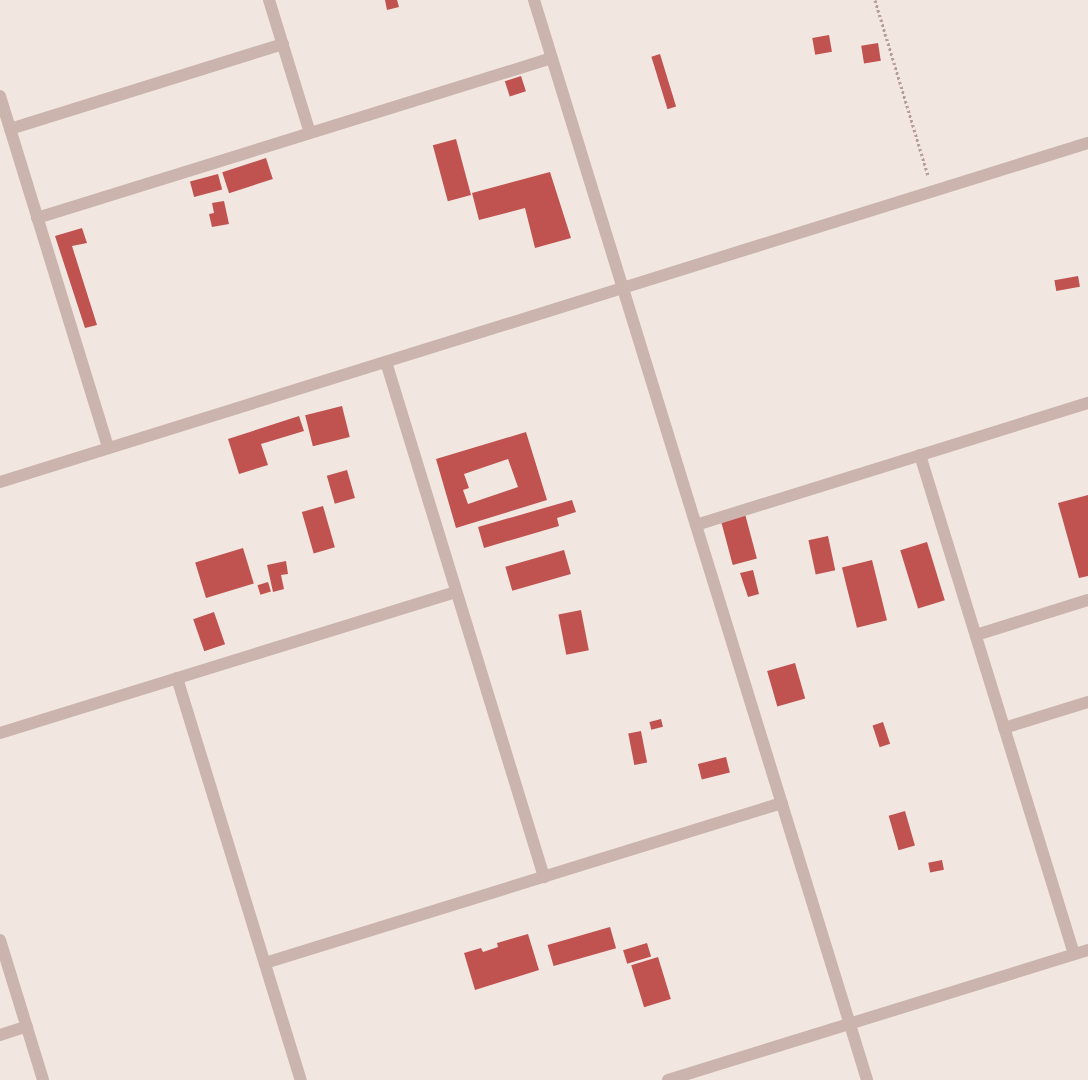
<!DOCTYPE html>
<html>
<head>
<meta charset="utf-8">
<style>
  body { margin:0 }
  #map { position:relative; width:1088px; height:1080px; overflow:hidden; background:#f2e6e1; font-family:Ubuntu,sans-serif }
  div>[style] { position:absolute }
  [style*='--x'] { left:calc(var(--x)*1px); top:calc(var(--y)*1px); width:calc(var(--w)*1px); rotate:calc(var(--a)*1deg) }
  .building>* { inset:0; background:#c05350; transform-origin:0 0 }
  .path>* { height:3px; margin-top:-1.5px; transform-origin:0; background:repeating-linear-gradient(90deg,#b69d97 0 2.5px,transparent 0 5px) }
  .minor>* { height:12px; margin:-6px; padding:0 6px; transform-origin:6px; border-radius:6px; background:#cab4ad }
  span { translate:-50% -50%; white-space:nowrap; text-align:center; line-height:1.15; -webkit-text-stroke:5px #faf1ed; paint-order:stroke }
</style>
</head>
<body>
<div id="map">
  <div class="building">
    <div style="clip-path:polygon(385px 0,397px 0,399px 7px,387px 10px)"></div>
    <div style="left:829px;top:35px;width:17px;height:17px;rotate:80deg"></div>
    <div style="left:878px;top:43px;width:18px;height:17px;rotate:81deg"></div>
    <div style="left:660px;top:54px;width:55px;height:9px;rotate:73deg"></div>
    <div style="left:521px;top:76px;width:16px;height:17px;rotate:72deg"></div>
    <div style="left:456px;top:139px;width:58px;height:24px;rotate:75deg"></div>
    <div style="left:266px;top:158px;width:22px;height:46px;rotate:72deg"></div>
    <div style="clip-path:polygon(550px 172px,571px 238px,535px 248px,525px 208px,479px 220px,472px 193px)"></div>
    <div style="left:218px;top:174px;width:16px;height:29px;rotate:75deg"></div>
    <div style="clip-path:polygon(224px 201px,229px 224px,212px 227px,209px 214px,214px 213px,212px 203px)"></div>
    <div style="clip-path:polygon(82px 228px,87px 243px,72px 246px,97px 325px,85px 328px,55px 236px)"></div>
    <div style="left:1078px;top:276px;width:11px;height:24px;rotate:80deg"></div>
    <div style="left:342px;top:406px;width:32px;height:38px;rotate:76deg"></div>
    <div style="clip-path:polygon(299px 416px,304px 431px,261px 444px,268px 465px,239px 474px,228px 439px)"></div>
    <div style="clip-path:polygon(evenodd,526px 432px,547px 500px,456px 528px,436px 459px,526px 432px,508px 459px,518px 487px,468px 504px,463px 490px,469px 488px,464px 474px,508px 459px)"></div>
    <div style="left:347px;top:470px;width:29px;height:21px;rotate:74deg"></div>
    <div style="clip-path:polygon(1088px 495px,1088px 576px,1079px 578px,1058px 503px)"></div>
    <div style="clip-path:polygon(572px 500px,576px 512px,557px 518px,559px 526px,484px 548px,478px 527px)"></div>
    <div style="left:323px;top:506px;width:43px;height:22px;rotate:74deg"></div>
    <div style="left:745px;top:514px;width:46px;height:25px;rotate:75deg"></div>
    <div style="left:828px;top:536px;width:35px;height:20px;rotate:78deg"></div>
    <div style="left:927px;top:542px;width:61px;height:28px;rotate:73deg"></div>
    <div style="left:243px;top:548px;width:37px;height:50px;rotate:73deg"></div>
    <div style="left:564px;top:550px;width:25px;height:61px;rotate:74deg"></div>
    <div style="left:872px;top:560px;width:62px;height:31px;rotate:76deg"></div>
    <div style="clip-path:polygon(286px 561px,288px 574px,281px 575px,284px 589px,273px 592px,267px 565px)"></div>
    <div style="clip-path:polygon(753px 570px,759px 594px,748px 597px,740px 573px)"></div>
    <div style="left:268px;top:582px;width:10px;height:11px;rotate:73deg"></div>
    <div style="left:581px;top:610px;width:41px;height:23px;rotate:79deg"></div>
    <div style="left:214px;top:612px;width:34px;height:22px;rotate:71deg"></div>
    <div style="left:795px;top:663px;width:37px;height:29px;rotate:74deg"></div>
    <div style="left:661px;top:719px;width:8px;height:12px;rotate:76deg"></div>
    <div style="left:883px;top:722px;width:23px;height:11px;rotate:72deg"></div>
    <div style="left:641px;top:731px;width:32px;height:13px;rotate:79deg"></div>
    <div style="left:726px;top:757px;width:16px;height:29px;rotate:76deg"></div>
    <div style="left:905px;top:811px;width:36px;height:17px;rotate:74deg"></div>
    <div style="left:942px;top:860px;width:10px;height:14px;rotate:79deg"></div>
    <div style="left:610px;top:927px;width:22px;height:65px;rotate:74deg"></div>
    <div style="clip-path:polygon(528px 934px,539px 970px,475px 990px,464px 953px,481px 948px,483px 952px,498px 947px,497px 943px)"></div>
    <div style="left:647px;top:943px;width:14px;height:25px;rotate:73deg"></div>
    <div style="left:658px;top:957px;width:44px;height:28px;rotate:73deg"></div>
  </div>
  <div class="path">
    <div style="--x:875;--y:0;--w:184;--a:73.2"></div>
  </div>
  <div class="minor">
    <div style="--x:269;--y:0;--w:139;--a:72.9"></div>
    <div style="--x:534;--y:0;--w:1130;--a:72.86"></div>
    <div style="--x:0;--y:96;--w:368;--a:72.9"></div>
    <div style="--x:10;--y:129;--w:286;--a:-17.3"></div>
    <div style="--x:37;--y:218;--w:539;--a:-17.26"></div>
    <div style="--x:386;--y:362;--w:539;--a:72.94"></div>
    <div style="--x:920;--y:455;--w:522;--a:72.85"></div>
    <div style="--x:0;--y:482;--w:1140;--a:-17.31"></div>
    <div style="--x:696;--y:525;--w:411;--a:-17.3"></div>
    <div style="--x:976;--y:635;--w:117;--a:-17.4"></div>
    <div style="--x:177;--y:678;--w:421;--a:72.9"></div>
    <div style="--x:1004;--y:728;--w:88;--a:-17.2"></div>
    <div style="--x:0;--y:733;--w:477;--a:-17.2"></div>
    <div style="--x:0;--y:940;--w:146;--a:72.9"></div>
    <div style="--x:265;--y:963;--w:541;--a:-17.2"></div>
    <div style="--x:0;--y:1035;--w:28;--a:-18"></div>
    <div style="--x:668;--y:1080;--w:440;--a:-17.2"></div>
  </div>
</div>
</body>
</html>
